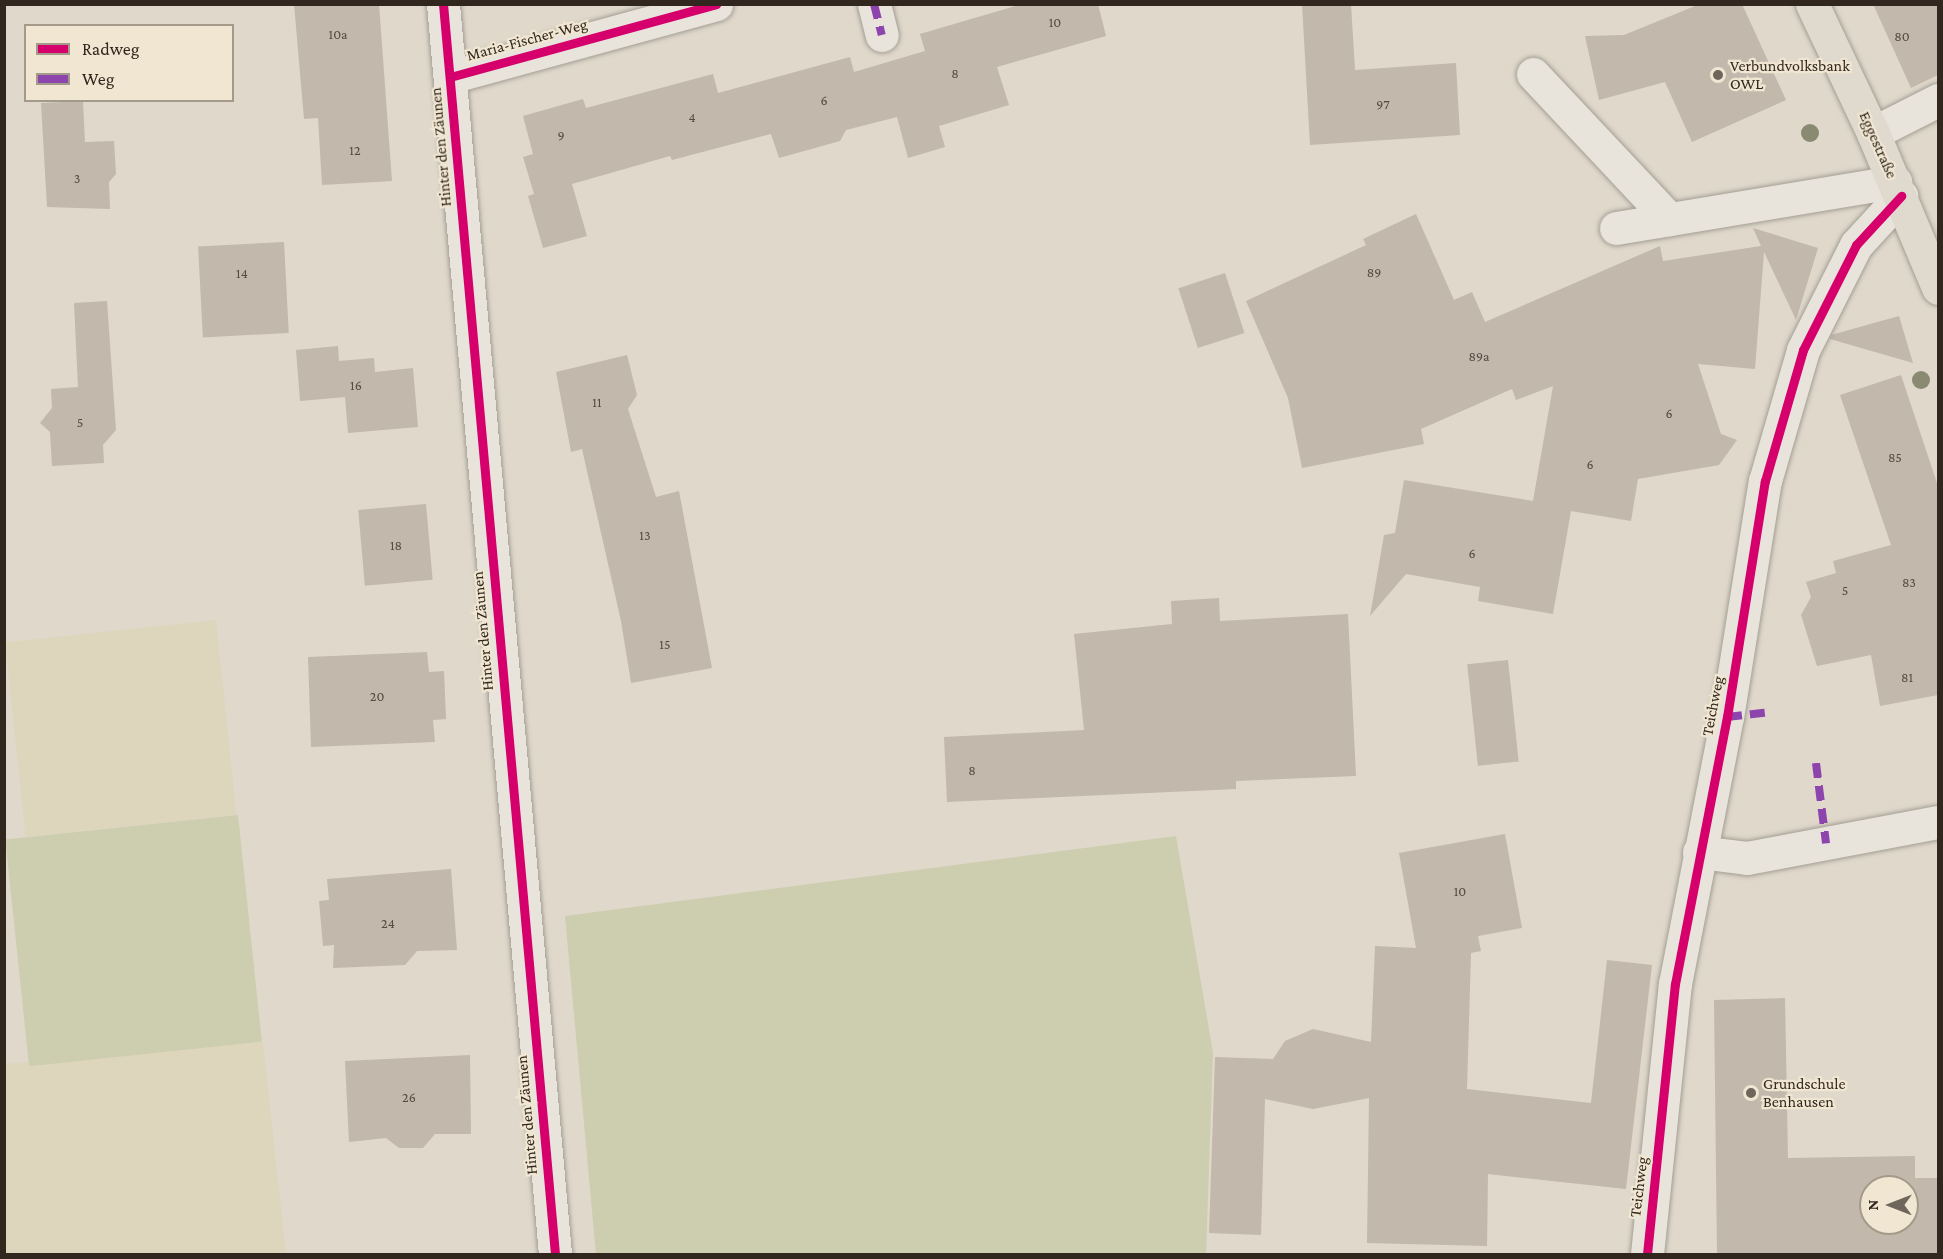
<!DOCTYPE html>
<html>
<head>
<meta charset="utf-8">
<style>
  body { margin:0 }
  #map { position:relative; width:1943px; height:1259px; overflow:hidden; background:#dfd8cb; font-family:"Crimson Pro",serif }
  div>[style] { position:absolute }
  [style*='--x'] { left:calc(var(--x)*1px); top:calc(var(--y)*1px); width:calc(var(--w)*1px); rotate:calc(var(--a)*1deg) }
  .farmland>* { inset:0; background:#ddd6bd; transform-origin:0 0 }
  .green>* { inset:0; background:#cdcdaf; transform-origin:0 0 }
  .building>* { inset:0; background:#c2b8ac; transform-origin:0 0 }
  .roads { filter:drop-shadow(0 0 2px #a49e94) drop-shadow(0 0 2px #a49e94) }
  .minor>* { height:33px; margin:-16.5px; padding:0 16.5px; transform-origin:16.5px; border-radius:16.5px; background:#e8e4dc }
  .major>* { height:33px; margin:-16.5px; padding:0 16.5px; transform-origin:16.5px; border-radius:16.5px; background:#dfd9ce }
  .quiet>* { height:8px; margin-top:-4px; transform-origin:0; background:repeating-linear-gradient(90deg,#8e44ad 0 15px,transparent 0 23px) }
  .cycleway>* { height:9px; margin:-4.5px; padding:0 4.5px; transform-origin:4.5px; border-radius:4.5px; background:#d6006c }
  .trees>* { width:18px; height:18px; margin:-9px; border-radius:50%; background:#898a71 }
  .dots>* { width:16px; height:16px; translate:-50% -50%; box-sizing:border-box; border:3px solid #f0e6d1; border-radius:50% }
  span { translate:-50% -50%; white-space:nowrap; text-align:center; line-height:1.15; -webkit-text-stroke:4.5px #f0e6d1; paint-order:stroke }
  .number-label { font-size:14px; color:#554b42 }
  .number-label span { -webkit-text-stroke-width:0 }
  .street-label { font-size:16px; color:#31271e }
  .poi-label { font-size:16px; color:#31271e }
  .left { translate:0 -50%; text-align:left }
  .frame { position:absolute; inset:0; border:6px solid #31271e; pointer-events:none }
  .legend { position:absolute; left:24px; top:24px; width:210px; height:78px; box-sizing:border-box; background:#f0e6d1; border:2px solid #a49a89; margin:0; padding:8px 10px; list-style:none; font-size:18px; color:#31271e }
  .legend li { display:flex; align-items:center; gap:12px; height:30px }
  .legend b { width:30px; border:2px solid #a49a89 }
  .north { position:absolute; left:1859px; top:1175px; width:60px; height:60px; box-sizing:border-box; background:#f0e6d1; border:2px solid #a49a89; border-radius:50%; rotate:270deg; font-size:16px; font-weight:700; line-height:24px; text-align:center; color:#31271e }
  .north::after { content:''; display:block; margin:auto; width:21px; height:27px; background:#6e655b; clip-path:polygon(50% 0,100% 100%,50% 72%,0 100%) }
</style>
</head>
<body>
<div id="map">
  <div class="farmland">
    <div style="left:216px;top:620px;width:196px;height:212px;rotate:84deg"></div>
    <div style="clip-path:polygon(263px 1042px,286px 1254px,5px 1254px,5px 1064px)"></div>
  </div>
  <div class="green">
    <div style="left:238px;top:815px;width:228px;height:234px;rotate:84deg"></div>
    <div style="clip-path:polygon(1176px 836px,1213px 1053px,1206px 1254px,596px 1254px,565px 916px)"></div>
  </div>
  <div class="building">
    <div style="clip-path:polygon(294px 4px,379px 4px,392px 181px,322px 185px,318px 118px,304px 119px)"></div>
    <div style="clip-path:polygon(1022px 4px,1098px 4px,1106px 36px,997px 67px,1009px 105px,939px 126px,945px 147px,908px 158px,897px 117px,846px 130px,840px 141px,779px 158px,771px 134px,672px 160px,670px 156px,572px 184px,587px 236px,543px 248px,528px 196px,534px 194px,523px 157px,533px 154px,523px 116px,583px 99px,586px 108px,713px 74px,718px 93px,850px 57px,854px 72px,925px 51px,920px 34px)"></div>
    <div style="clip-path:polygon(1302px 4px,1351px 4px,1355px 70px,1456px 63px,1460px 135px,1310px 145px)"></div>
    <div style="clip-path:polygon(1700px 4px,1742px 4px,1786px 100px,1692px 142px,1665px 82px,1599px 100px,1585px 36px,1624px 35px)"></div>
    <div style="clip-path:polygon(1873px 4px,1938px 4px,1938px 75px,1911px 88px)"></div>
    <div style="clip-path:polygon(83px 101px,85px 142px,114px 141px,116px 174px,109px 182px,110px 209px,47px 207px,41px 103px)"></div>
    <div style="clip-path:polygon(1416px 214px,1454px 300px,1472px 292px,1485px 322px,1660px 246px,1663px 261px,1761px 246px,1753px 228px,1818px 248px,1796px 320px,1764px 252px,1755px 369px,1698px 364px,1721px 434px,1737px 440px,1719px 465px,1638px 479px,1631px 521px,1571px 511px,1553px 614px,1478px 601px,1480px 587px,1406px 574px,1370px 616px,1384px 535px,1395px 533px,1404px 480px,1533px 501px,1553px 386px,1516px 400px,1512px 389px,1421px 429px,1424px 444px,1302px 468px,1288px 398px,1246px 301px,1366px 245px,1363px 239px)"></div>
    <div style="left:284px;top:242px;width:91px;height:86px;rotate:87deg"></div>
    <div style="left:1225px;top:273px;width:63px;height:49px;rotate:72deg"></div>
    <div style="clip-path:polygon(107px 301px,116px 430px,103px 445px,104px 463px,52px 466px,50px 432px,40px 423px,52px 408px,51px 389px,78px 387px,74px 303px)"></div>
    <div style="clip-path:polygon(1899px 316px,1913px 363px,1830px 339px,1831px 335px)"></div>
    <div style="clip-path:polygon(338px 346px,339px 361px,374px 358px,375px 372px,413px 368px,418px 427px,348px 433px,345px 397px,300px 401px,296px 350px)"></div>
    <div style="clip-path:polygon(627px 355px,637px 395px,628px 409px,656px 497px,679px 491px,712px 668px,631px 683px,621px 621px,582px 449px,571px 452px,556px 372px)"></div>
    <div style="clip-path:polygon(1901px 375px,1938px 486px,1938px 695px,1880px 706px,1871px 655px,1817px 666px,1801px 615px,1811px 597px,1806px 582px,1836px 573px,1833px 561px,1891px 545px,1840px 395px)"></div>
    <div style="left:426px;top:504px;width:76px;height:68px;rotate:85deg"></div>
    <div style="clip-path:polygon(1219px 598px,1220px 621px,1348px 614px,1356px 776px,1236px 781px,1236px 789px,947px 802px,944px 737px,1084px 730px,1074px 634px,1172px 624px,1171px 601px)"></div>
    <div style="clip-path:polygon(427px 652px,429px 672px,444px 671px,446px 719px,433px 720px,435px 742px,311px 747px,308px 657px)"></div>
    <div style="left:1508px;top:660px;width:102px;height:41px;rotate:84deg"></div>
    <div style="clip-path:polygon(1505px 834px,1522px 928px,1478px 936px,1481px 951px,1471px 953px,1467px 1089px,1591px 1103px,1607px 960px,1652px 965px,1626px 1189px,1488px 1174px,1487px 1246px,1367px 1243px,1369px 1098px,1313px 1109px,1265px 1099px,1261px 1235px,1209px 1233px,1215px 1057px,1273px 1059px,1285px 1041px,1313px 1029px,1371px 1042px,1375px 946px,1416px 948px,1399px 853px)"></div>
    <div style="clip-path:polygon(451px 869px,457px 950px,417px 951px,405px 965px,333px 968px,334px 945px,323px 946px,319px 901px,329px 900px,327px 879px)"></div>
    <div style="clip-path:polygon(evenodd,1785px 998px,1788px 1158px,1915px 1156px,1915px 1178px,1938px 1178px,1938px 1254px,1717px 1254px,1714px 1000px,1785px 998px,1871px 1187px,1907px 1187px,1907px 1223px,1871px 1223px,1871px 1187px)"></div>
    <div style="clip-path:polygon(470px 1055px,471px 1134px,435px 1134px,423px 1148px,399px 1148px,386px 1138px,349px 1142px,345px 1061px)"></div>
  </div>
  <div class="roads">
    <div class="minor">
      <div style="--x:443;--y:4;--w:1255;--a:84.88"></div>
      <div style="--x:874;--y:4;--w:32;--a:76"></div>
      <div style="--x:1533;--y:74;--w:199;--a:46.8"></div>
      <div style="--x:450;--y:77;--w:276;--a:-15.3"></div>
      <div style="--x:1873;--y:133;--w:73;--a:-26.9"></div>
      <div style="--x:1616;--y:228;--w:283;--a:-9.4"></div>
      <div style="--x:1699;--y:852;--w:48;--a:7.1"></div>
      <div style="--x:1747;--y:858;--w:194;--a:-10.7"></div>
      <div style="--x:1647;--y:1254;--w:271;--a:-84.1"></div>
      <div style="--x:1675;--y:984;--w:272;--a:-79"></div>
      <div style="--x:1727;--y:717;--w:239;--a:-80.9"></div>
      <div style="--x:1765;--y:481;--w:136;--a:-73.8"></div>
      <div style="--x:1803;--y:350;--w:118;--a:-63.2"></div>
      <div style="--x:1856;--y:245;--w:67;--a:-47.4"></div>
    </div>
    <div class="major">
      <div style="--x:1812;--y:4;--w:143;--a:64.7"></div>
      <div style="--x:1873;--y:133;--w:168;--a:67.2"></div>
    </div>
  </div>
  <div class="quiet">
    <div style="--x:874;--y:4;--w:32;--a:76"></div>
    <div style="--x:1727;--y:717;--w:44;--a:-6.5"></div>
    <div style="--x:1816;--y:763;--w:81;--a:82.9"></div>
  </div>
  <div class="cycleway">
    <div style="--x:443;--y:4;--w:1255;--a:84.88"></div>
    <div style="--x:450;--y:77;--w:276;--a:-15.3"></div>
    <div style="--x:1647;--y:1254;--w:271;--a:-84.1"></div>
    <div style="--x:1675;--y:984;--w:272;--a:-79"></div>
    <div style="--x:1727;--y:717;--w:239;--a:-80.9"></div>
    <div style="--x:1765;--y:481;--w:136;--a:-73.8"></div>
    <div style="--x:1803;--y:350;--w:118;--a:-63.2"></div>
    <div style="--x:1856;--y:245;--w:67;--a:-47.4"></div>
  </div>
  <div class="trees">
    <div style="left:1810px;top:133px"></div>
    <div style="left:1921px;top:380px"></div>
  </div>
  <div class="dots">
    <div style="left:1718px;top:75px;background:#6e655b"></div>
    <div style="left:1751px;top:1093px;background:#6e655b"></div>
  </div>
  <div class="number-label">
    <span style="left:1055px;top:22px">10</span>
    <span style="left:338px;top:34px">10a</span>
    <span style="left:1902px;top:36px">80</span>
    <span style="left:955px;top:73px">8</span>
    <span style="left:824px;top:100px">6</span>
    <span style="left:1383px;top:104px">97</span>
    <span style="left:692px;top:117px">4</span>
    <span style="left:561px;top:135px">9</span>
    <span style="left:355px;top:150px">12</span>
    <span style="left:77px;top:178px">3</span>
    <span style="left:1374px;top:272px">89</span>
    <span style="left:242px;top:273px">14</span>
    <span style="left:1479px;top:356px">89a</span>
    <span style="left:356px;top:385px">16</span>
    <span style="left:597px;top:402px">11</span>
    <span style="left:1669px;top:413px">6</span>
    <span style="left:80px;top:422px">5</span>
    <span style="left:1895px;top:457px">85</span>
    <span style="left:1590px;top:464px">6</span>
    <span style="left:645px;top:535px">13</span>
    <span style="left:396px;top:545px">18</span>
    <span style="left:1472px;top:553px">6</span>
    <span style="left:1909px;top:582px">83</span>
    <span style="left:1845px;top:590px">5</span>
    <span style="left:665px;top:644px">15</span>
    <span style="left:1907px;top:677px">81</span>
    <span style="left:377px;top:696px">20</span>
    <span style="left:972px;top:770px">8</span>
    <span style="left:1460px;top:891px">10</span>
    <span style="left:388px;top:923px">24</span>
    <span style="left:409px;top:1097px">26</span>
  </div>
  <div class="street-label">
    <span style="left:527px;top:40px;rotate:-15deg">Maria-Fischer-Weg</span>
    <span style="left:1878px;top:145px;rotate:66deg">Eggestraße</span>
    <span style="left:441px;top:147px;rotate:-95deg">Hinter den Zäunen</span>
    <span style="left:483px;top:631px;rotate:-95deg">Hinter den Zäunen</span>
    <span style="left:1713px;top:706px;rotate:-79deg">Teichweg</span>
    <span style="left:527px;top:1115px;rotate:-95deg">Hinter den Zäunen</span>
    <span style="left:1639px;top:1187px;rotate:-83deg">Teichweg</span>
  </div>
  <div class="poi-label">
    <span class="left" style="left:1730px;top:75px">Verbundvolksbank<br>OWL</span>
    <span class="left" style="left:1763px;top:1093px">Grundschule<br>Benhausen</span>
  </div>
  <div class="frame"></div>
  <ul class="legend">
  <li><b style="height:8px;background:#d6006c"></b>Radweg</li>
  <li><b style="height:8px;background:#8e44ad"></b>Weg</li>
  </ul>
  <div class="north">N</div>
</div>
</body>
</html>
